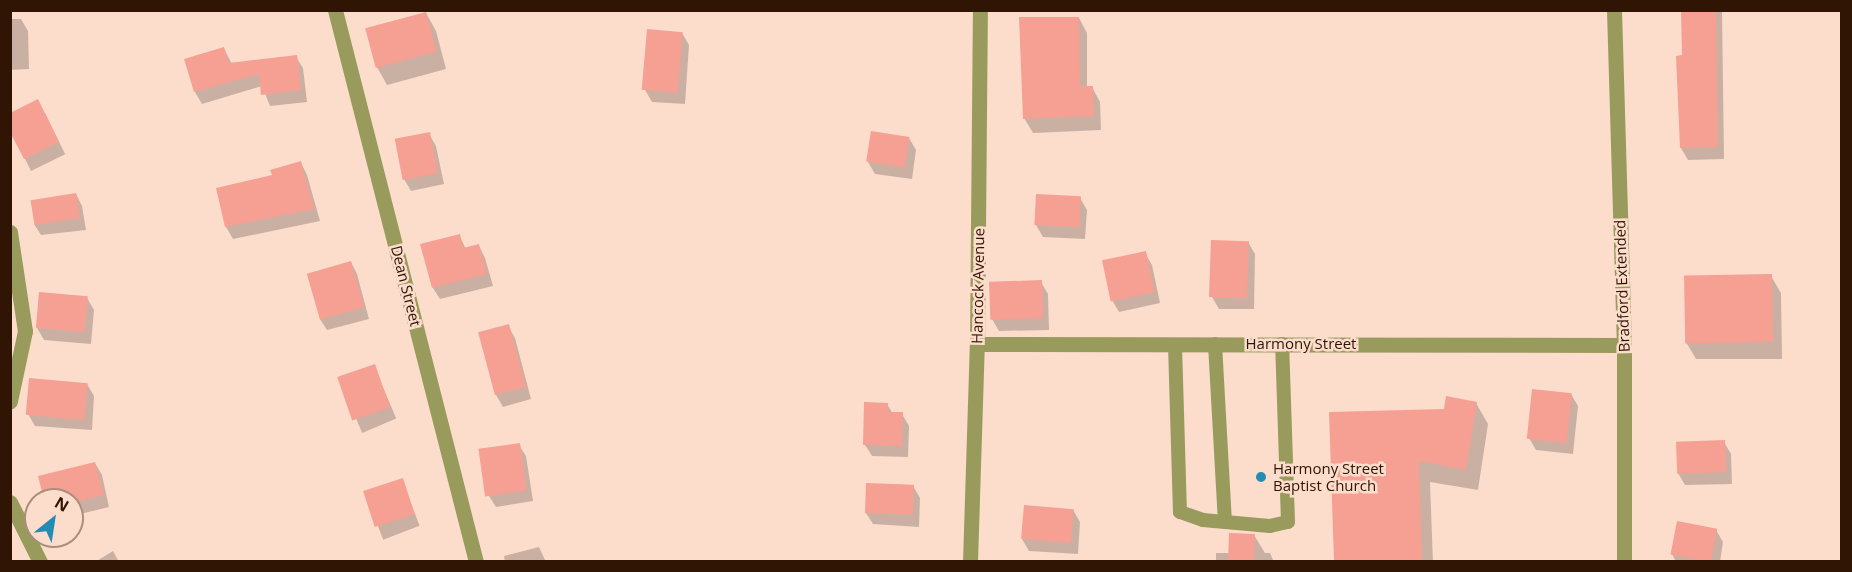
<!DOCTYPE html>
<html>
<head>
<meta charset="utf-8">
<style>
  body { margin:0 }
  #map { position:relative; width:1852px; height:572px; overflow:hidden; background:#fcddcc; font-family:"Open Sans",sans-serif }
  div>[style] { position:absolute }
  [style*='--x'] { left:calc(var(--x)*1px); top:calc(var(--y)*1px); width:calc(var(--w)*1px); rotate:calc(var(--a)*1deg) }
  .shadow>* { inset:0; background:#0003; transform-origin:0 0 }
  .building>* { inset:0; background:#f5a092; transform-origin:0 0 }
  .service>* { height:14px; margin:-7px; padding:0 7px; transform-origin:7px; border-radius:7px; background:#999b5c }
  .minor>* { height:15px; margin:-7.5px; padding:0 7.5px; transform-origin:7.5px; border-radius:7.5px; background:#999b5c }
  .tertiary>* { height:15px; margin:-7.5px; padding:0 7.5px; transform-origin:7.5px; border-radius:7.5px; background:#999b5c }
  .dots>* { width:16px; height:16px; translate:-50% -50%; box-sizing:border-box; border:3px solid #fcddcc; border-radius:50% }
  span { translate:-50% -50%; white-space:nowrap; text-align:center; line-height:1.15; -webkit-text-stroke:5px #fcddcc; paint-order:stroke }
  .street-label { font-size:15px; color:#301404 }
  .poi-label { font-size:15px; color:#301404 }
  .left { translate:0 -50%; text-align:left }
  .frame { position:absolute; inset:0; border:12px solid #301404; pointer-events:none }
  .north { position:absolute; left:24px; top:488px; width:60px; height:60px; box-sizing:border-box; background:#fcddcc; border:2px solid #aa8d7c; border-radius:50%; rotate:30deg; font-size:16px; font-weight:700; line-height:24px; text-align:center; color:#301404 }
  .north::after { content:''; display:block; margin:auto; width:21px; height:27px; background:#248bb3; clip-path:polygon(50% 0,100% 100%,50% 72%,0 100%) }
</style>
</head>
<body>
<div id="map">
  <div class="shadow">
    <div style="clip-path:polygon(1683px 10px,1722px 10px,1724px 159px,1688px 160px,1681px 148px)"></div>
    <div style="clip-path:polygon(426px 13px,436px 31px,446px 69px,387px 85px,377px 67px)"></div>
    <div style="clip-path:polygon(1079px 18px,1087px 33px,1087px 87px,1092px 87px,1100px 102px,1101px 130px,1033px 133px,1024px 118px)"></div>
    <div style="clip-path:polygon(10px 19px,21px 19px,28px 31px,29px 69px,10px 70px)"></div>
    <div style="clip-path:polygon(682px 33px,689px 45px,685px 104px,652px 102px,645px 90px)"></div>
    <div style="clip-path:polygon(224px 49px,232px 64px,296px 57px,303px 68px,307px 102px,270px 106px,262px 86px,202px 104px,195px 92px,186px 60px)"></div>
    <div style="left:45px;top:113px;width:46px;height:38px;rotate:64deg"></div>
    <div style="clip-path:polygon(429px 134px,436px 146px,444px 184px,411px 191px,404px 179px)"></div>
    <div style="clip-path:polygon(909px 138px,916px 150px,912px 179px,875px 174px,868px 162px)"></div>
    <div style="clip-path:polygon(301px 163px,307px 175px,320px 221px,233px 239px,226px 227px,273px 176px)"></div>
    <div style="clip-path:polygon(76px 194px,82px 206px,86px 230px,41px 235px,34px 224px)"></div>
    <div style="clip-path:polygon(1080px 198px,1087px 210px,1085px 239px,1043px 237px,1036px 225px)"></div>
    <div style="clip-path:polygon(459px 235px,466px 249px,479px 246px,485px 258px,493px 286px,440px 299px,433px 288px)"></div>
    <div style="clip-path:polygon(1248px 242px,1255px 254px,1254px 309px,1219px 309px,1212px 297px)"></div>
    <div style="clip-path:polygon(1145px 253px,1152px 265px,1160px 303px,1119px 312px,1112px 300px)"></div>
    <div style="clip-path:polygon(351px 262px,357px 274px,369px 319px,327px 330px,320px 319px)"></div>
    <div style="clip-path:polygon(1685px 276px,1771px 276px,1781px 293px,1782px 359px,1696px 359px,1686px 342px)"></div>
    <div style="clip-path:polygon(1041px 282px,1048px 294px,1049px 330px,999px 331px,992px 319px)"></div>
    <div style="clip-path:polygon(87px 298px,94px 310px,91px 344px,44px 340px,37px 328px)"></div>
    <div style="clip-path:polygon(508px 326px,515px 338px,531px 399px,503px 407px,496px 395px)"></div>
    <div style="left:374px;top:366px;width:57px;height:37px;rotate:67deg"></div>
    <div style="clip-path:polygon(87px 384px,94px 396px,92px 430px,35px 426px,28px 414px)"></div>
    <div style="clip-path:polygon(1571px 394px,1578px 406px,1573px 454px,1536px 450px,1529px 438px)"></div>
    <div style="clip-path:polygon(1476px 403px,1488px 424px,1478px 490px,1430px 482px,1433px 562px,1335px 562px,1331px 413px,1445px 411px)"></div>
    <div style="clip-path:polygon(887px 404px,893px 414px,902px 414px,909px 426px,908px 457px,872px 456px,865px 445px)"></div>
    <div style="clip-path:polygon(1724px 442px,1731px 454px,1732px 484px,1685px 485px,1678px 473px)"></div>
    <div style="clip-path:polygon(519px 445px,526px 456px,533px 501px,496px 507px,489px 496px)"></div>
    <div style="clip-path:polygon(95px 463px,102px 475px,109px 507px,72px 516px,72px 500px,46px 500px)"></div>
    <div style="left:402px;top:480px;width:49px;height:39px;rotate:69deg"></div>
    <div style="clip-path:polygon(913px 486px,920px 498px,919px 527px,873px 524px,866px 513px)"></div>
    <div style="clip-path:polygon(1073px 510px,1080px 522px,1078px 554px,1029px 551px,1022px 539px)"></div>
    <div style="clip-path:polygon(1716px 530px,1723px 542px,1720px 562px,1676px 562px,1672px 554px)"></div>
    <div style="clip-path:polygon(1254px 535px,1265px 553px,1270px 553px,1274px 562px,1216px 562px,1216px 553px,1231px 553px)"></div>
    <div style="clip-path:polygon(539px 547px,546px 562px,505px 562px,504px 556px)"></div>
    <div style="clip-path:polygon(113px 551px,119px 562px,95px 562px)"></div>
  </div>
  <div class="building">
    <div style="clip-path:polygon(1681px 10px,1716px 10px,1718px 147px,1680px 148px,1676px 56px,1682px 55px)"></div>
    <div style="left:426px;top:12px;width:41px;height:63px;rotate:75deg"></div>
    <div style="clip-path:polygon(1019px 17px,1079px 17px,1080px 86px,1093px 86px,1094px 116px,1023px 119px)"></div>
    <div style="left:647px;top:29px;width:36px;height:61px;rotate:5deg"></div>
    <div style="clip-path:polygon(224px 47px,229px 63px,297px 55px,301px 90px,261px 95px,259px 74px,194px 92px,184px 59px)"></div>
    <div style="clip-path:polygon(38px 99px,59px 142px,24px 159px,10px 132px,10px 113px)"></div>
    <div style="left:871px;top:131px;width:39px;height:31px;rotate:9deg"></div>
    <div style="left:430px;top:132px;width:42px;height:36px;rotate:79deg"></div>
    <div style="clip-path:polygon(301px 161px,314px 209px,225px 227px,216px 188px,272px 175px,270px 170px)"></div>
    <div style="left:76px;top:193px;width:25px;height:46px;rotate:81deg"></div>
    <div style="left:1036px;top:194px;width:45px;height:31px;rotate:3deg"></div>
    <div style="clip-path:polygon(460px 234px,463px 248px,479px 244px,487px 274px,432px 288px,420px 244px)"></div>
    <div style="left:1211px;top:240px;width:38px;height:57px;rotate:2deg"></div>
    <div style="left:1146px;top:251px;width:42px;height:45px;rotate:78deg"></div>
    <div style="left:351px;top:261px;width:48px;height:46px;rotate:74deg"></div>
    <div style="left:1772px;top:274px;width:68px;height:88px;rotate:89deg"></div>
    <div style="left:1042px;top:280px;width:38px;height:53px;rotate:88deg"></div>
    <div style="left:39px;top:292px;width:49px;height:36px;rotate:5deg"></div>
    <div style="left:509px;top:324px;width:65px;height:32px;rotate:75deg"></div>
    <div style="left:375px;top:364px;width:46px;height:40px;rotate:71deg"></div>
    <div style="left:29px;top:378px;width:59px;height:37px;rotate:5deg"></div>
    <div style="left:1532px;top:389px;width:40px;height:50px;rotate:6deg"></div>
    <div style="clip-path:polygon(1446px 396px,1477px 402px,1466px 470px,1419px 461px,1422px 561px,1334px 561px,1329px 412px,1444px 409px)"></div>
    <div style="clip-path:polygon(864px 402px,888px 403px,888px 412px,903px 412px,902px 446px,863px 445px)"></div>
    <div style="left:1725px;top:440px;width:32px;height:49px;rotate:88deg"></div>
    <div style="left:520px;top:443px;width:48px;height:42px;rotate:82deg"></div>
    <div style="clip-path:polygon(95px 462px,104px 495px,72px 503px,72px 500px,44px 500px,38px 476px)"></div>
    <div style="left:403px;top:478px;width:38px;height:42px;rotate:72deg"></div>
    <div style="left:866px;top:483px;width:48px;height:30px;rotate:2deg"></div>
    <div style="left:1024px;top:505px;width:50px;height:34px;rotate:5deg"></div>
    <div style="left:1677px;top:521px;width:41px;height:34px;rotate:11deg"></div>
    <div style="left:1229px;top:533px;width:26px;height:28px;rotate:2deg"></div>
  </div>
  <div class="service">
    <div style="--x:1215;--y:344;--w:178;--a:86.8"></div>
    <div style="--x:1175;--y:345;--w:167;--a:88.3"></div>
    <div style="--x:1180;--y:512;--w:24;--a:19"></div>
    <div style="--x:1203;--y:520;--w:67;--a:5.1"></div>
    <div style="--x:1270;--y:526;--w:18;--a:-13"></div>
    <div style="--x:1288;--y:522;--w:178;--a:-91.9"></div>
  </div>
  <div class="minor">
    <div style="--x:335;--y:10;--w:570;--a:75.67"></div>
    <div style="--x:10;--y:232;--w:100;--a:81.4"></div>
    <div style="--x:25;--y:331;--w:72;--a:102.1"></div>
    <div style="--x:977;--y:344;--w:647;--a:0.09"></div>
    <div style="--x:10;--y:502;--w:67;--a:63.4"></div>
    <div style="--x:970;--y:562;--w:218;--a:-88.2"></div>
    <div style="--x:977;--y:344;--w:334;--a:-89.5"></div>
  </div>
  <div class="tertiary">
    <div style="--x:1614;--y:10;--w:335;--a:88.3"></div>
    <div style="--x:1624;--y:345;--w:217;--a:90"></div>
  </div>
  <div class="dots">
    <div style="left:1261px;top:477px;background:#248bb3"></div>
  </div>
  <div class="street-label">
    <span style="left:406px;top:286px;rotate:76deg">Dean Street</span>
    <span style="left:978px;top:286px;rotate:-89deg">Hancock Avenue</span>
    <span style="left:1622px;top:286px;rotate:-92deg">Bradford Extended</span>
    <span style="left:1301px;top:344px">Harmony Street</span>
  </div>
  <div class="poi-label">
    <span class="left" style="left:1273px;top:477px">Harmony Street<br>Baptist Church</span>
  </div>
  <div class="frame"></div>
  <div class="north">N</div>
</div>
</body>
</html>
